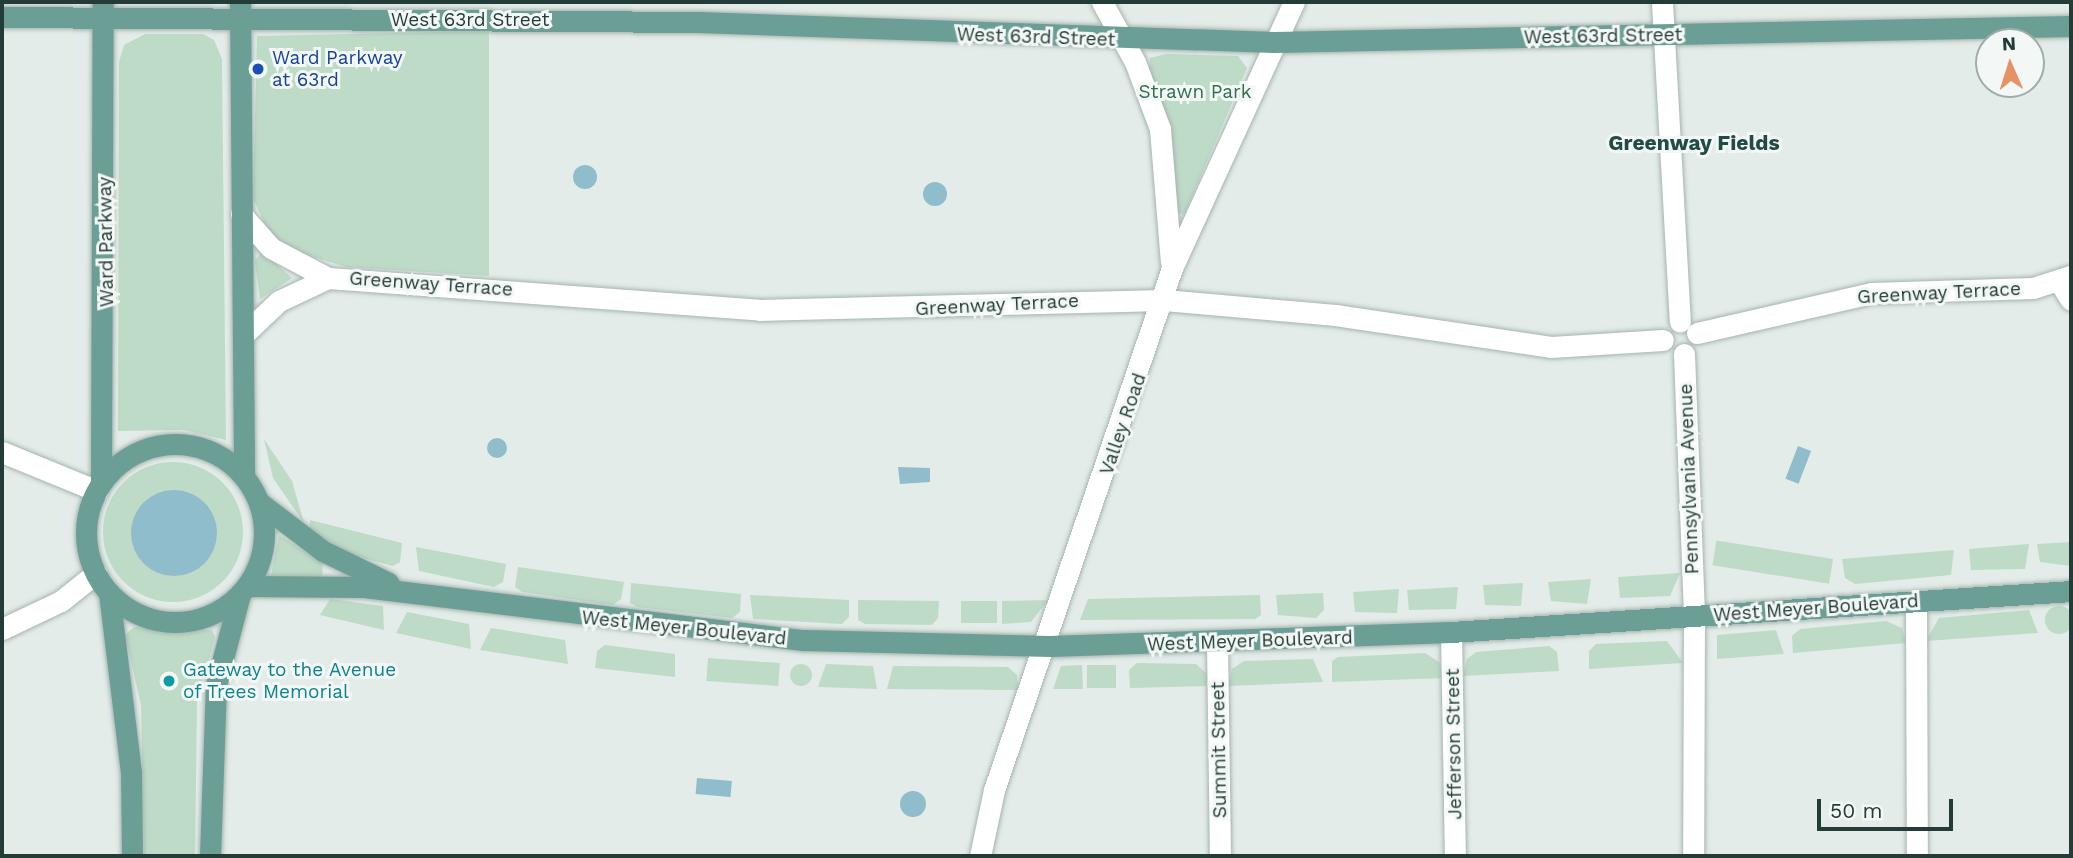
<!DOCTYPE html>
<html>
<head>
<meta charset="utf-8">
<style>
  body { margin:0 }
  #map { position:relative; width:2073px; height:858px; overflow:hidden; background:#e3ece8; font-family:"Work Sans",sans-serif }
  div>[style] { position:absolute }
  [style*='--x'] { left:calc(var(--x)*1px); top:calc(var(--y)*1px); width:calc(var(--w)*1px); rotate:calc(var(--a)*1deg) }
  .green>* { inset:0; background:#bedbc8; transform-origin:0 0 }
  .round { border-radius:50% }
  .water>* { inset:0; background:#8fbdcc; transform-origin:0 0 }
  .roads { filter:drop-shadow(0 0 2px #a6b4af) drop-shadow(0 0 2px #a6b4af) }
  .minor>* { height:21px; margin:-10.5px; padding:0 10.5px; transform-origin:10.5px; border-radius:10.5px; background:#fff }
  .major>* { height:21px; margin:-10.5px; padding:0 10.5px; transform-origin:10.5px; border-radius:10.5px; background:#6b9e95 }
  .major>.ring { margin:-10.5px; padding:0; box-sizing:content-box; background:none; border:21px solid #6b9e95; border-radius:50% }
  .dots>* { width:19px; height:19px; translate:-50% -50%; box-sizing:border-box; border:4px solid #f3f8f6; border-radius:50% }
  span { translate:-50% -50%; white-space:nowrap; text-align:center; line-height:1.15; -webkit-text-stroke:6px #f3f8f6; paint-order:stroke }
  .street-label { font-size:19px; color:#243c37 }
  .transit-label { font-size:19px; color:#164399 }
  .left { translate:0 -50%; text-align:left }
  .park-label { font-size:19px; color:#316f4f }
  .culture-label { font-size:19px; color:#0d838f }
  .neighbourhood-label { font-size:21px; color:#214c45; font-weight:700 }
  .frame { position:absolute; inset:0; border:4px solid #243c37; pointer-events:none }
  .north { position:absolute; left:1975px; top:28px; width:70px; height:70px; box-sizing:border-box; background:#f3f8f6; border:2px solid #a0adaa; border-radius:50%; rotate:357deg; font-size:19px; font-weight:700; line-height:28px; text-align:center; color:#243c37 }
  .north::after { content:''; display:block; margin:auto; width:24px; height:32px; background:#e79166; clip-path:polygon(50% 0,100% 100%,50% 72%,0 100%) }
  .scale { position:absolute; left:1817px; top:799px; width:136px; height:32px; box-sizing:border-box; border:4px solid #243c37; border-top:0; padding-left:9px; font-size:21px; line-height:24px; white-space:nowrap; color:#243c37; -webkit-text-stroke:5px #f3f8f6; paint-order:stroke }
</style>
</head>
<body>
<div id="map">
  <div class="green">
    <div style="clip-path:polygon(489px 31px,489px 276px,346px 267px,291px 250px,267px 229px,253px 198px,257px 36px)"></div>
    <div style="clip-path:polygon(145px 34px,203px 34px,214px 40px,222px 59px,226px 440px,184px 430px,118px 431px,119px 62px,124px 45px)"></div>
    <div style="clip-path:polygon(1166px 54px,1238px 56px,1247px 68px,1184px 215px,1176px 212px,1149px 77px,1150px 58px)"></div>
    <div style="clip-path:polygon(262px 251px,292px 278px,260px 299px,255px 261px)"></div>
    <div style="clip-path:polygon(264px 439px,292px 481px,304px 523px,273px 478px)"></div>
    <div class="round" style="left:103px;top:462px;width:140px;height:140px"></div>
    <div style="clip-path:polygon(310px 520px,402px 543px,400px 562px,393px 566px,352px 555px,310px 530px)"></div>
    <div style="clip-path:polygon(279px 535px,323px 563px,322px 579px,270px 580px)"></div>
    <div style="clip-path:polygon(2071px 542px,2071px 566px,2040px 562px,2037px 544px)"></div>
    <div style="clip-path:polygon(2029px 544px,2025px 569px,1971px 570px,1969px 549px)"></div>
    <div style="clip-path:polygon(416px 547px,506px 564px,503px 582px,494px 587px,419px 571px)"></div>
    <div style="clip-path:polygon(1954px 550px,1951px 575px,1855px 584px,1845px 578px,1842px 559px)"></div>
    <div style="left:1833px;top:559px;width:25px;height:118px;rotate:99deg"></div>
    <div style="clip-path:polygon(518px 567px,624px 582px,621px 599px,613px 605px,522px 592px,515px 587px)"></div>
    <div style="clip-path:polygon(1680px 573px,1670px 596px,1620px 598px,1618px 577px)"></div>
    <div style="clip-path:polygon(1591px 579px,1587px 604px,1551px 601px,1548px 582px)"></div>
    <div style="clip-path:polygon(631px 583px,741px 594px,740px 612px,732px 618px,637px 607px,630px 603px)"></div>
    <div style="clip-path:polygon(1523px 583px,1521px 606px,1485px 605px,1483px 585px)"></div>
    <div style="clip-path:polygon(1458px 587px,1456px 609px,1409px 610px,1407px 590px)"></div>
    <div style="clip-path:polygon(1399px 589px,1397px 613px,1355px 612px,1353px 592px)"></div>
    <div style="clip-path:polygon(1323px 593px,1324px 610px,1316px 618px,1278px 615px,1276px 595px)"></div>
    <div style="clip-path:polygon(750px 595px,849px 600px,849px 617px,842px 624px,753px 619px)"></div>
    <div style="clip-path:polygon(1260px 595px,1261px 615px,1255px 619px,1080px 620px,1088px 599px)"></div>
    <div style="clip-path:polygon(330px 599px,383px 606px,384px 630px,320px 615px)"></div>
    <div style="clip-path:polygon(858px 600px,939px 601px,938px 618px,932px 625px,865px 624px,858px 620px)"></div>
    <div style="clip-path:polygon(1048px 600px,1031px 622px,1002px 624px,1002px 601px)"></div>
    <div style="left:961px;top:601px;width:36px;height:22px"></div>
    <div class="round" style="left:2045px;top:606px;width:28px;height:28px"></div>
    <div style="clip-path:polygon(2029px 610px,2038px 633px,1926px 641px,1939px 618px)"></div>
    <div style="clip-path:polygon(407px 612px,469px 624px,471px 649px,396px 633px)"></div>
    <div style="clip-path:polygon(1886px 621px,1902px 628px,1906px 643px,1793px 653px,1792px 636px,1800px 629px)"></div>
    <div style="clip-path:polygon(134px 627px,212px 630px,215px 637px,197px 703px,195px 856px,144px 856px,141px 705px,125px 635px)"></div>
    <div style="clip-path:polygon(491px 628px,565px 640px,568px 664px,480px 650px)"></div>
    <div style="clip-path:polygon(1776px 630px,1784px 654px,1717px 659px,1717px 635px)"></div>
    <div style="clip-path:polygon(1667px 641px,1683px 663px,1589px 669px,1589px 651px,1596px 644px)"></div>
    <div style="clip-path:polygon(605px 645px,675px 654px,675px 677px,595px 668px,597px 651px)"></div>
    <div style="clip-path:polygon(1549px 646px,1557px 652px,1559px 671px,1463px 676px,1467px 659px,1476px 652px)"></div>
    <div style="clip-path:polygon(1425px 653px,1439px 662px,1444px 678px,1332px 682px,1332px 661px,1338px 657px)"></div>
    <div style="left:708px;top:658px;width:72px;height:23px;rotate:4deg"></div>
    <div style="clip-path:polygon(1313px 659px,1323px 682px,1228px 686px,1232px 669px,1244px 661px)"></div>
    <div style="clip-path:polygon(1137px 663px,1196px 664px,1207px 674px,1208px 686px,1130px 688px,1129px 670px)"></div>
    <div class="round" style="left:790px;top:664px;width:22px;height:22px"></div>
    <div style="clip-path:polygon(826px 664px,873px 666px,877px 689px,818px 687px)"></div>
    <div style="clip-path:polygon(1082px 665px,1083px 689px,1053px 689px,1061px 666px)"></div>
    <div style="left:1087px;top:665px;width:29px;height:23px"></div>
    <div style="clip-path:polygon(893px 666px,1008px 667px,1017px 675px,1018px 690px,887px 689px)"></div>
  </div>
  <div class="water">
    <div class="round" style="left:573px;top:165px;width:24px;height:24px"></div>
    <div class="round" style="left:923px;top:182px;width:24px;height:24px"></div>
    <div class="round" style="left:487px;top:438px;width:20px;height:20px"></div>
    <div style="left:1798px;top:446px;width:14px;height:35px;rotate:21deg"></div>
    <div style="clip-path:polygon(898px 467px,930px 468px,930px 482px,900px 484px)"></div>
    <div class="round" style="left:131px;top:490px;width:86px;height:86px"></div>
    <div style="left:697px;top:778px;width:35px;height:16px;rotate:5deg"></div>
    <div class="round" style="left:900px;top:791px;width:26px;height:26px"></div>
  </div>
  <div class="roads">
    <div class="minor">
      <div style="--x:1102;--y:2;--w:68;--a:61.2"></div>
      <div style="--x:1135;--y:62;--w:72;--a:69.5"></div>
      <div style="--x:1160;--y:129;--w:133;--a:85.3"></div>
      <div style="--x:1662;--y:2;--w:320;--a:86.8"></div>
      <div style="--x:241;--y:214;--w:45;--a:48.6"></div>
      <div style="--x:271;--y:248;--w:64;--a:27.8"></div>
      <div style="--x:328;--y:278;--w:432;--a:4.2"></div>
      <div style="--x:759;--y:310;--w:405;--a:-1.4"></div>
      <div style="--x:1164;--y:300;--w:172;--a:5"></div>
      <div style="--x:1335;--y:315;--w:218;--a:8.4"></div>
      <div style="--x:1551;--y:347;--w:112;--a:-3.6"></div>
      <div style="--x:2059;--y:281;--w:22;--a:58"></div>
      <div style="--x:1697;--y:333;--w:179;--a:-12.9"></div>
      <div style="--x:1871;--y:293;--w:162;--a:-1.8"></div>
      <div style="--x:2033;--y:288;--w:40;--a:-18"></div>
      <div style="--x:243;--y:335;--w:50;--a:-43.4"></div>
      <div style="--x:279;--y:301;--w:54;--a:-25.1"></div>
      <div style="--x:1684;--y:354;--w:263;--a:87.8"></div>
      <div style="--x:1694;--y:617;--w:239;--a:90.2"></div>
      <div style="--x:2;--y:452;--w:103;--a:22.3"></div>
      <div style="--x:1916;--y:602;--w:254;--a:89.8"></div>
      <div style="--x:2;--y:629;--w:65;--a:-25.4"></div>
      <div style="--x:61;--y:601;--w:45;--a:-38.7"></div>
      <div style="--x:1451;--y:632;--w:224;--a:89"></div>
      <div style="--x:1217;--y:643;--w:213;--a:89.2"></div>
      <div style="--x:980;--y:856;--w:67;--a:-78"></div>
      <div style="--x:994;--y:790;--w:552;--a:-71.17"></div>
      <div style="--x:1172;--y:268;--w:293;--a:-65.4"></div>
    </div>
    <div class="major">
      <div style="--x:240;--y:2;--w:474;--a:89.5"></div>
      <div style="--x:2;--y:17;--w:697;--a:0.41"></div>
      <div style="--x:699;--y:22;--w:575;--a:1.99"></div>
      <div style="--x:1274;--y:42;--w:797;--a:-1.15"></div>
      <div class="ring" style="left:86px;top:444px;width:157px;height:157px"></div>
      <div style="--x:101;--y:481;--w:479;--a:-89.8"></div>
      <div style="--x:260;--y:503;--w:79;--a:37.3"></div>
      <div style="--x:323;--y:551;--w:73;--a:25.9"></div>
      <div style="--x:247;--y:586;--w:117;--a:0.5"></div>
      <div style="--x:364;--y:587;--w:442;--a:6.9"></div>
      <div style="--x:803;--y:640;--w:247;--a:1.4"></div>
      <div style="--x:1050;--y:646;--w:401;--a:-2"></div>
      <div style="--x:1451;--y:632;--w:621;--a:-3.78"></div>
      <div style="--x:109;--y:593;--w:180;--a:83"></div>
      <div style="--x:131;--y:772;--w:84;--a:89.3"></div>
      <div style="--x:210;--y:856;--w:171;--a:-88"></div>
      <div style="--x:216;--y:685;--w:94;--a:-75.2"></div>
    </div>
  </div>
  <div class="dots">
    <div style="left:258px;top:69px;background:#1a4fb4"></div>
    <div style="left:169px;top:681px;background:#0f9aa8"></div>
  </div>
  <div class="street-label">
    <span style="left:470px;top:20px">West 63rd Street</span>
    <span style="left:1603px;top:36px;rotate:-1deg">West 63rd Street</span>
    <span style="left:1036px;top:37px;rotate:2deg">West 63rd Street</span>
    <span style="left:106px;top:242px;rotate:-91deg">Ward Parkway</span>
    <span style="left:431px;top:284px;rotate:4deg">Greenway Terrace</span>
    <span style="left:1939px;top:293px;rotate:-3deg">Greenway Terrace</span>
    <span style="left:997px;top:305px;rotate:-3deg">Greenway Terrace</span>
    <span style="left:1123px;top:424px;rotate:-71deg">Valley Road</span>
    <span style="left:1689px;top:479px;rotate:-92deg">Pennsylvania Avenue</span>
    <span style="left:1816px;top:608px;rotate:-4deg">West Meyer Boulevard</span>
    <span style="left:684px;top:628px;rotate:6deg">West Meyer Boulevard</span>
    <span style="left:1250px;top:641px;rotate:-2deg">West Meyer Boulevard</span>
    <span style="left:1454px;top:744px;rotate:-91deg">Jefferson Street</span>
    <span style="left:1219px;top:750px;rotate:-91deg">Summit Street</span>
  </div>
  <div class="transit-label">
    <span class="left" style="left:272px;top:69px">Ward Parkway<br>at 63rd</span>
  </div>
  <div class="park-label">
    <span style="left:1195px;top:92px">Strawn Park</span>
  </div>
  <div class="culture-label">
    <span class="left" style="left:183px;top:681px">Gateway to the Avenue<br>of Trees Memorial</span>
  </div>
  <div class="neighbourhood-label">
    <span style="left:1694px;top:143px">Greenway Fields</span>
  </div>
  <div class="frame"></div>
  <div class="north">N</div>
  <div class="scale">50 m</div>
</div>
</body>
</html>
